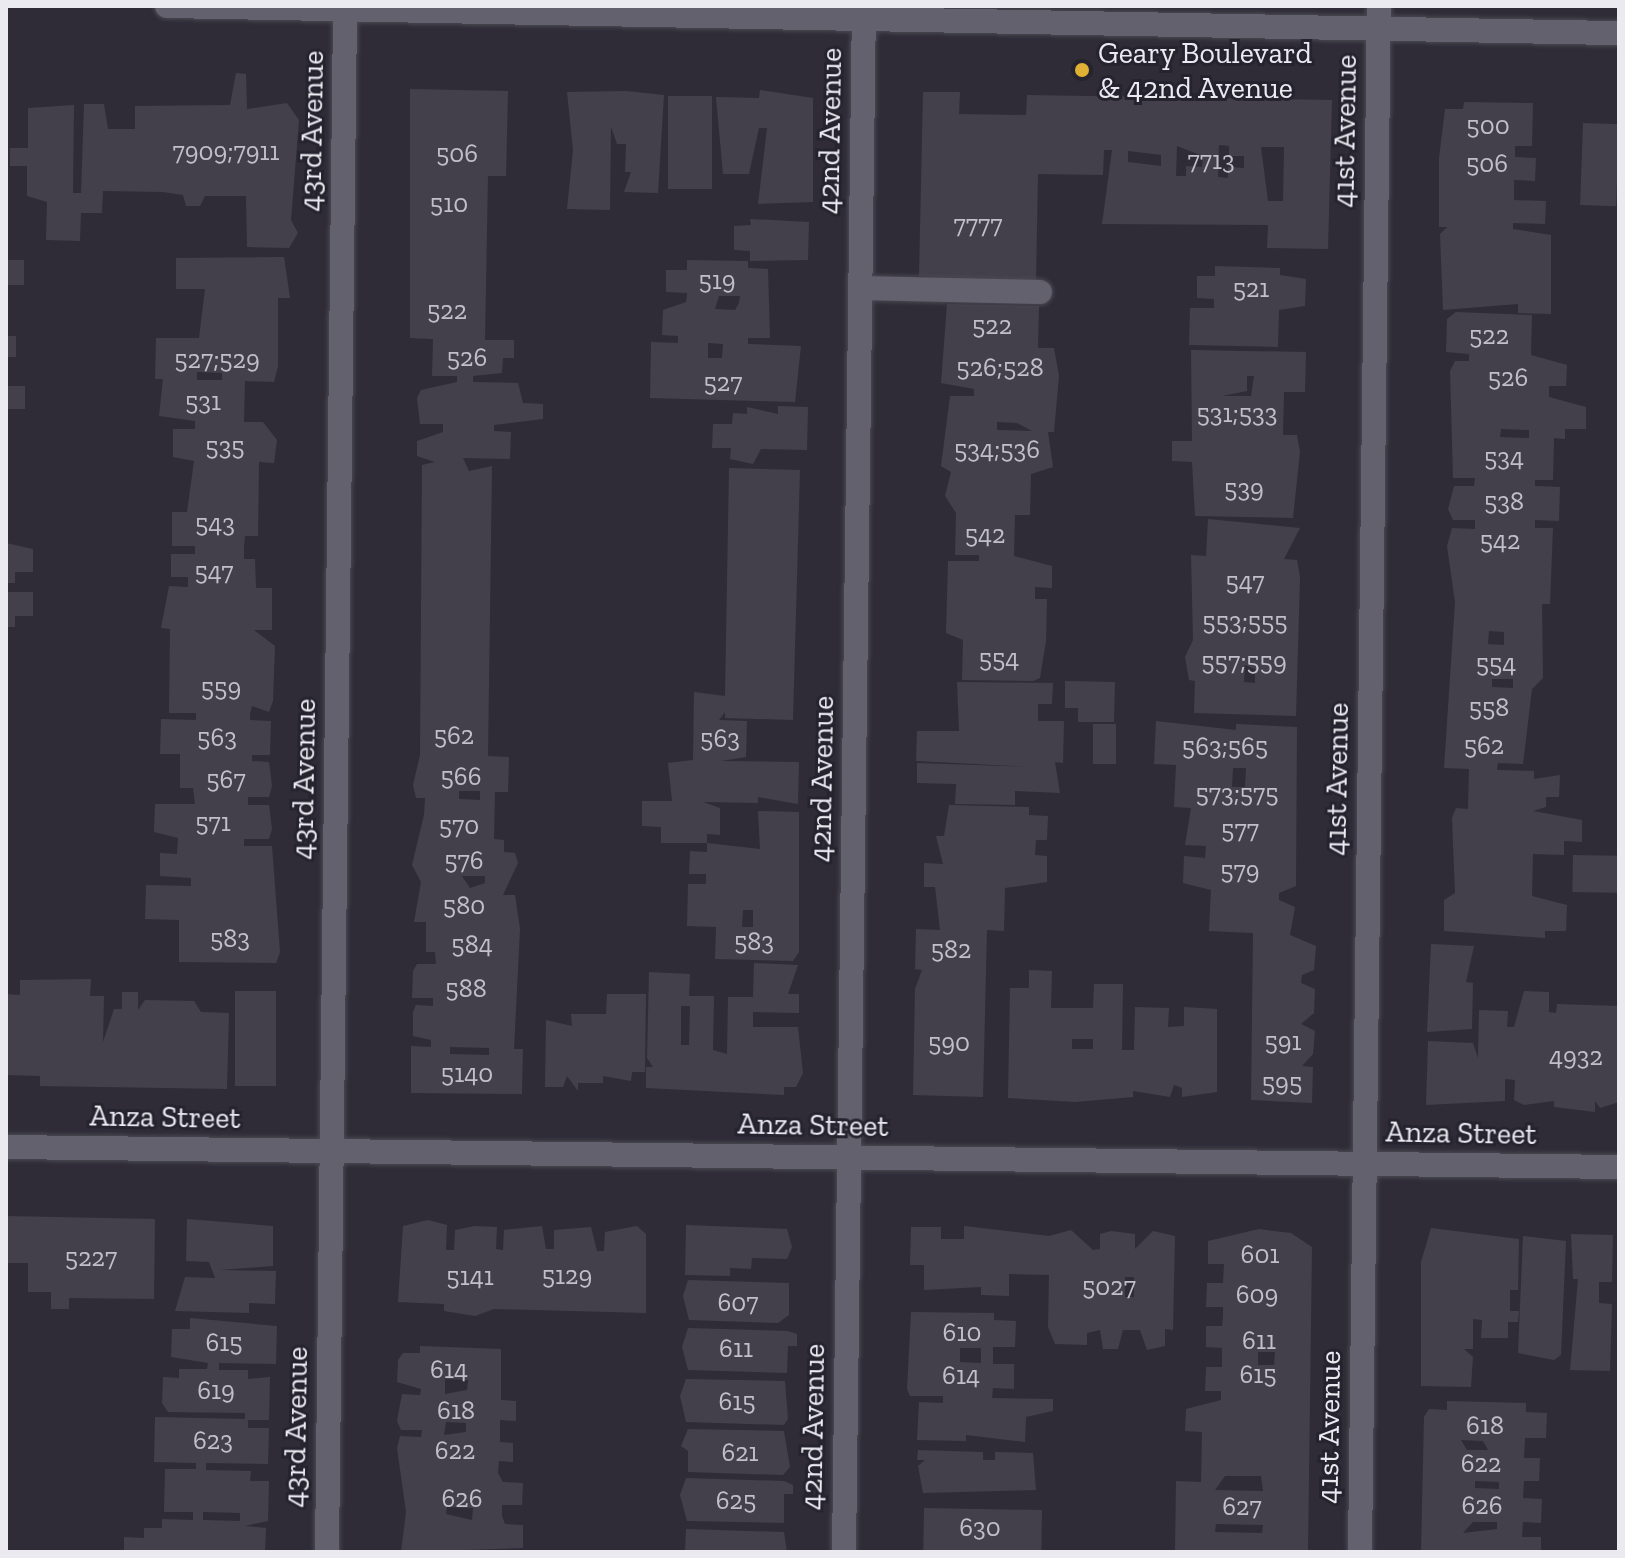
<!DOCTYPE html>
<html>
<head>
<meta charset="utf-8">
<style>
  body { margin:0 }
  #map { position:relative; width:1625px; height:1558px; overflow:hidden; background:#2f2c38; font-family:"Zilla Slab",serif }
  div>[style] { position:absolute }
  [style*='--x'] { left:calc(var(--x)*1px); top:calc(var(--y)*1px); width:calc(var(--w)*1px); rotate:calc(var(--a)*1deg) }
  .building>* { inset:0; background:#43404c; transform-origin:0 0 }
  .roads { filter:drop-shadow(0 0 2px #4a4851) drop-shadow(0 0 2px #4a4851) }
  .minor>* { height:24px; margin:-12px; padding:0 12px; transform-origin:12px; border-radius:12px; background:#64616e }
  .dots>* { width:22px; height:22px; translate:-50% -50%; box-sizing:border-box; border:4px solid #25232e; border-radius:50% }
  span { translate:-50% -50%; white-space:nowrap; text-align:center; line-height:1.15; -webkit-text-stroke:6px #25232e; paint-order:stroke }
  .number-label { font-size:26px; color:#c1c0c8 }
  .number-label span { -webkit-text-stroke-width:0 }
  .poi-label { font-size:30px; color:#ebeaf1 }
  .left { translate:0 -50%; text-align:left }
  .street-label { font-size:30px; color:#ebeaf1 }
  .frame { position:absolute; inset:0; border:8px solid #ebeaf1; pointer-events:none }
</style>
</head>
<body>
<div id="map">
  <div class="building">
    <div style="clip-path:polygon(236px 73px,246px 74px,247px 109px,287px 103px,299px 120px,291px 220px,298px 233px,289px 248px,247px 247px,246px 196px,205px 196px,200px 206px,186px 206px,183px 195px,163px 192px,103px 191px,102px 213px,81px 213px,80px 241px,46px 240px,47px 202px,27px 196px,27px 166px,10px 166px,10px 148px,28px 148px,28px 108px,74px 105px,73px 193px,81px 193px,84px 104px,104px 104px,108px 129px,135px 129px,135px 106px,230px 105px)"></div>
    <div style="clip-path:polygon(evenodd,410px 89px,508px 91px,506px 176px,488px 176px,485px 340px,514px 340px,514px 358px,503px 358px,502px 373px,473px 376px,473px 382px,518px 383px,523px 403px,543px 404px,543px 419px,494px 425px,494px 431px,511px 432px,510px 459px,463px 458px,469px 471px,492px 466px,488px 756px,509px 757px,508px 792px,495px 792px,494px 839px,504px 840px,504px 852px,515px 853px,518px 863px,503px 895px,515px 895px,520px 929px,514px 1049px,523px 1049px,522px 1094px,411px 1093px,411px 1046px,431px 1047px,431px 1040px,413px 1036px,413px 1012px,416px 1005px,433px 1006px,433px 998px,412px 998px,413px 971px,417px 964px,436px 964px,435px 952px,426px 952px,426px 922px,414px 922px,421px 882px,412px 865px,424px 815px,425px 798px,416px 798px,413px 785px,420px 755px,422px 465px,435px 462px,417px 456px,417px 441px,443px 432px,443px 424px,420px 424px,417px 398px,421px 390px,457px 382px,457px 376px,432px 376px,433px 339px,410px 338px,410px 89px,459px 791px,480px 791px,480px 800px,459px 799px,459px 791px,410px 89px,462px 876px,485px 876px,485px 883px,470px 888px,462px 876px,410px 89px,450px 1047px,489px 1048px,489px 1055px,450px 1054px,450px 1047px)"></div>
    <div style="clip-path:polygon(760px 90px,813px 98px,813px 202px,758px 204px,767px 128px,759px 128px,749px 174px,723px 174px,716px 97px,759px 98px)"></div>
    <div style="clip-path:polygon(626px 91px,664px 95px,658px 193px,624px 192px,631px 172px,625px 172px,626px 144px,617px 144px,611px 127px,610px 210px,567px 209px,573px 150px,567px 92px)"></div>
    <div style="clip-path:polygon(evenodd,923px 92px,960px 92px,959px 114px,1026px 115px,1027px 95px,1332px 100px,1328px 249px,1267px 248px,1268px 225px,1102px 224px,1112px 150px,1104px 150px,1103px 175px,1038px 174px,1036px 281px,919px 276px,923px 92px,1219px 145px,1229px 146px,1229px 156px,1244px 156px,1244px 168px,1228px 167px,1228px 178px,1218px 177px,1219px 145px,923px 92px,1177px 146px,1203px 156px,1202px 167px,1186px 166px,1186px 176px,1176px 176px,1177px 146px,923px 92px,1261px 147px,1284px 147px,1283px 201px,1268px 201px,1261px 147px,923px 92px,1128px 151px,1161px 155px,1161px 166px,1128px 162px,1128px 151px)"></div>
    <div style="left:668px;top:96px;width:44px;height:93px"></div>
    <div style="clip-path:polygon(1464px 102px,1533px 103px,1532px 146px,1515px 146px,1515px 157px,1536px 158px,1535px 181px,1514px 180px,1514px 200px,1546px 201px,1545px 224px,1513px 223px,1513px 229px,1551px 235px,1551px 314px,1518px 313px,1518px 304px,1443px 310px,1440px 234px,1447px 227px,1439px 227px,1439px 158px,1445px 109px,1463px 109px)"></div>
    <div style="left:1583px;top:123px;width:36px;height:82px;rotate:2deg"></div>
    <div style="clip-path:polygon(750px 219px,809px 222px,808px 260px,750px 261px,750px 251px,734px 250px,734px 226px,751px 225px)"></div>
    <div style="clip-path:polygon(evenodd,284px 257px,290px 298px,278px 298px,278px 366px,274px 382px,245px 381px,244px 422px,263px 422px,277px 440px,274px 463px,259px 462px,258px 536px,245px 536px,244px 547px,244px 559px,255px 559px,256px 588px,272px 588px,272px 630px,254px 630px,275px 646px,273px 701px,269px 712px,252px 706px,250px 714px,250px 720px,271px 721px,270px 755px,252px 755px,252px 761px,269px 762px,272px 786px,269px 797px,248px 797px,248px 805px,269px 805px,272px 829px,269px 839px,244px 839px,244px 846px,272px 846px,280px 952px,276px 963px,179px 962px,179px 920px,145px 919px,146px 885px,191px 886px,191px 878px,160px 876px,160px 853px,177px 854px,178px 838px,154px 832px,155px 804px,195px 804px,193px 788px,180px 788px,180px 754px,160px 754px,161px 719px,196px 720px,196px 713px,169px 713px,170px 629px,161px 628px,169px 586px,188px 587px,188px 577px,171px 577px,171px 554px,195px 554px,195px 546px,172px 546px,172px 512px,187px 512px,194px 461px,173px 457px,173px 429px,195px 429px,195px 421px,159px 416px,163px 379px,155px 379px,156px 338px,199px 338px,205px 289px,176px 289px,176px 258px,284px 257px,197px 372px,222px 373px,222px 380px,197px 380px,197px 372px)"></div>
    <div style="left:6px;top:260px;width:18px;height:25px"></div>
    <div style="clip-path:polygon(evenodd,687px 260px,748px 261px,748px 268px,768px 269px,770px 338px,748px 338px,748px 344px,801px 346px,795px 402px,650px 398px,651px 342px,678px 343px,678px 336px,662px 335px,663px 310px,686px 302px,687px 293px,666px 292px,666px 270px,687px 270px,687px 260px,719px 296px,740px 296px,739px 303px,735px 310px,715px 309px,719px 296px,687px 260px,708px 343px,723px 344px,722px 358px,708px 358px,708px 343px)"></div>
    <div style="clip-path:polygon(1215px 266px,1280px 268px,1280px 275px,1306px 279px,1305px 306px,1279px 310px,1278px 347px,1189px 345px,1190px 308px,1214px 308px,1214px 299px,1197px 298px,1197px 276px,1215px 276px)"></div>
    <div style="clip-path:polygon(evenodd,947px 304px,1039px 306px,1038px 348px,1054px 348px,1059px 376px,1054px 432px,1048px 432px,1053px 467px,1031px 474px,1030px 515px,1015px 515px,1014px 556px,1052px 566px,1052px 588px,1035px 587px,1035px 599px,1047px 599px,1046px 641px,1040px 678px,1033px 681px,962px 680px,963px 640px,946px 633px,948px 561px,979px 561px,979px 555px,955px 555px,956px 513px,945px 496px,951px 472px,941px 466px,950px 396px,974px 396px,974px 389px,941px 383px,947px 304px,997px 422px,1017px 423px,1032px 431px,997px 430px,997px 422px)"></div>
    <div style="clip-path:polygon(evenodd,1456px 312px,1532px 315px,1531px 355px,1567px 365px,1566px 386px,1549px 386px,1549px 397px,1586px 407px,1586px 429px,1565px 429px,1565px 439px,1554px 438px,1553px 480px,1535px 480px,1535px 486px,1560px 487px,1559px 521px,1535px 520px,1535px 528px,1553px 528px,1550px 604px,1542px 604px,1543px 678px,1532px 689px,1523px 764px,1498px 763px,1497px 770px,1534px 771px,1534px 779px,1560px 775px,1559px 797px,1546px 797px,1546px 807px,1533px 811px,1582px 820px,1582px 842px,1564px 841px,1564px 855px,1533px 854px,1532px 896px,1567px 905px,1566px 931px,1545px 931px,1545px 938px,1444px 931px,1444px 900px,1455px 893px,1452px 818px,1456px 808px,1468px 809px,1469px 769px,1444px 768px,1455px 602px,1447px 546px,1452px 528px,1475px 529px,1475px 520px,1453px 520px,1448px 509px,1454px 486px,1474px 486px,1475px 478px,1453px 478px,1450px 371px,1455px 361px,1469px 361px,1469px 354px,1446px 352px,1447px 319px,1456px 312px,1501px 429px,1529px 430px,1529px 438px,1500px 437px,1501px 429px,1456px 312px,1489px 631px,1504px 632px,1504px 645px,1488px 644px,1489px 631px,1456px 312px,1492px 679px,1513px 679px,1513px 688px,1492px 687px,1492px 679px)"></div>
    <div style="left:6px;top:336px;width:10px;height:21px"></div>
    <div style="clip-path:polygon(evenodd,1191px 350px,1306px 352px,1305px 392px,1284px 392px,1283px 435px,1297px 435px,1300px 452px,1293px 518px,1195px 516px,1192px 462px,1172px 461px,1172px 441px,1192px 441px,1191px 350px,1247px 376px,1254px 376px,1251px 396px,1222px 396px,1247px 391px,1247px 376px)"></div>
    <div style="left:6px;top:386px;width:19px;height:23px"></div>
    <div style="clip-path:polygon(778px 406px,808px 407px,807px 450px,761px 449px,753px 464px,730px 459px,731px 448px,712px 448px,713px 424px,732px 424px,733px 413px,747px 414px,747px 407px,778px 414px)"></div>
    <div style="clip-path:polygon(729px 468px,800px 470px,793px 720px,725px 718px,725px 712px,719px 720px,747px 721px,746px 757px,721px 761px,799px 762px,798px 804px,758px 797px,758px 803px,703px 802px,720px 808px,720px 835px,707px 834px,707px 843px,661px 843px,661px 827px,642px 826px,642px 801px,672px 801px,668px 763px,693px 760px,694px 692px,725px 696px)"></div>
    <div style="clip-path:polygon(evenodd,1208px 519px,1300px 528px,1284px 559px,1297px 560px,1300px 577px,1296px 716px,1194px 713px,1195px 681px,1189px 680px,1185px 657px,1193px 640px,1191px 555px,1206px 556px,1208px 519px,1245px 665px,1255px 669px,1255px 683px,1244px 682px,1245px 665px)"></div>
    <div style="clip-path:polygon(6px 543px,33px 549px,33px 572px,15px 572px,15px 583px,6px 583px)"></div>
    <div style="clip-path:polygon(6px 592px,33px 592px,33px 616px,15px 616px,15px 627px,6px 627px)"></div>
    <div style="clip-path:polygon(1065px 681px,1115px 682px,1114px 722px,1078px 722px,1078px 708px,1065px 708px)"></div>
    <div style="clip-path:polygon(957px 682px,1053px 683px,1052px 704px,1038px 704px,1038px 721px,1064px 721px,1063px 763px,1055px 762px,1060px 793px,1015px 791px,1015px 805px,955px 804px,956px 784px,917px 783px,917px 763px,1032px 767px,916px 761px,917px 731px,959px 731px)"></div>
    <div style="clip-path:polygon(evenodd,1156px 721px,1236px 730px,1236px 724px,1297px 727px,1296px 886px,1279px 893px,1279px 900px,1295px 907px,1290px 935px,1316px 946px,1314px 970px,1302px 975px,1301px 983px,1315px 989px,1314px 1013px,1301px 1024px,1315px 1031px,1313px 1054px,1302px 1066px,1313px 1067px,1312px 1103px,1251px 1100px,1253px 933px,1209px 931px,1211px 890px,1183px 883px,1184px 856px,1205px 858px,1206px 846px,1185px 845px,1191px 808px,1174px 807px,1176px 765px,1154px 764px,1156px 721px,1233px 768px,1246px 768px,1245px 787px,1232px 787px,1233px 768px)"></div>
    <div style="left:1093px;top:724px;width:23px;height:40px"></div>
    <div style="clip-path:polygon(949px 805px,1029px 807px,1029px 815px,1048px 816px,1047px 840px,1036px 840px,1035px 855px,1047px 856px,1047px 882px,1005px 888px,1004px 931px,987px 930px,983px 1097px,913px 1095px,915px 989px,922px 970px,915px 969px,916px 929px,940px 930px,935px 887px,924px 887px,924px 863px,943px 864px,936px 836px,944px 836px)"></div>
    <div style="clip-path:polygon(evenodd,758px 811px,799px 812px,799px 952px,793px 961px,715px 959px,716px 927px,687px 926px,688px 884px,706px 884px,706px 874px,689px 874px,690px 851px,707px 852px,707px 843px,760px 849px,758px 811px,743px 910px,753px 910px,753px 927px,742px 927px,743px 910px)"></div>
    <div style="left:1573px;top:855px;width:46px;height:37px;rotate:1deg"></div>
    <div style="clip-path:polygon(1431px 944px,1474px 946px,1466px 982px,1473px 983px,1472px 1029px,1427px 1032px)"></div>
    <div style="clip-path:polygon(evenodd,754px 963px,798px 965px,788px 994px,799px 994px,799px 1013px,753px 1012px,753px 1027px,798px 1027px,803px 1073px,796px 1087px,784px 1087px,784px 1095px,646px 1088px,646px 1067px,653px 1067px,647px 1058px,649px 972px,690px 974px,689px 996px,714px 996px,713px 1050px,727px 1054px,728px 997px,753px 997px,754px 963px,681px 1006px,690px 1006px,689px 1045px,681px 1045px,681px 1006px)"></div>
    <div style="clip-path:polygon(evenodd,1029px 970px,1052px 971px,1051px 1008px,1093px 1008px,1094px 984px,1123px 984px,1122px 1050px,1134px 1050px,1135px 1007px,1169px 1008px,1168px 1027px,1184px 1026px,1184px 1007px,1217px 1009px,1217px 1092px,1182px 1097px,1182px 1088px,1174px 1085px,1170px 1097px,1133px 1091px,1133px 1097px,1075px 1102px,1008px 1098px,1010px 988px,1029px 988px,1029px 970px,1072px 1039px,1093px 1039px,1093px 1049px,1072px 1049px,1072px 1039px)"></div>
    <div style="clip-path:polygon(91px 979px,90px 996px,104px 996px,103px 1042px,114px 1009px,122px 1009px,122px 992px,138px 992px,138px 1010px,145px 1000px,194px 1001px,201px 1012px,229px 1013px,227px 1089px,40px 1086px,40px 1076px,6px 1075px,6px 994px,20px 995px,20px 980px)"></div>
    <div style="left:235px;top:991px;width:41px;height:95px"></div>
    <div style="clip-path:polygon(1524px 991px,1549px 992px,1549px 1012px,1556px 1013px,1557px 1004px,1619px 1006px,1619px 1102px,1600px 1108px,1595px 1101px,1595px 1112px,1554px 1107px,1554px 1101px,1524px 1105px,1514px 1100px,1515px 1080px,1505px 1079px,1505px 1101px,1426px 1105px,1428px 1041px,1473px 1043px,1478px 1058px,1479px 1010px,1508px 1011px,1507px 1027px,1514px 1027px)"></div>
    <div style="clip-path:polygon(607px 994px,646px 994px,645px 1072px,632px 1072px,631px 1081px,603px 1076px,603px 1083px,578px 1083px,578px 1091px,567px 1076px,563px 1087px,545px 1087px,546px 1020px,572px 1026px,571px 1014px,606px 1014px)"></div>
    <div style="clip-path:polygon(6px 1216px,155px 1219px,154px 1299px,69px 1298px,69px 1309px,51px 1309px,51px 1292px,28px 1292px,28px 1263px,6px 1263px)"></div>
    <div style="clip-path:polygon(187px 1219px,273px 1226px,273px 1266px,220px 1270px,276px 1271px,275px 1304px,249px 1303px,249px 1313px,175px 1311px,185px 1277px,215px 1278px,209px 1262px,186px 1261px)"></div>
    <div style="clip-path:polygon(428px 1220px,447px 1225px,446px 1250px,454px 1250px,455px 1230px,475px 1226px,497px 1227px,496px 1249px,503px 1250px,504px 1230px,542px 1226px,546px 1249px,554px 1249px,554px 1230px,591px 1227px,597px 1251px,604px 1251px,605px 1232px,637px 1226px,646px 1234px,646px 1313px,494px 1309px,475px 1316px,444px 1311px,444px 1304px,398px 1302px,403px 1226px)"></div>
    <div style="clip-path:polygon(686px 1225px,787px 1229px,792px 1247px,787px 1259px,752px 1258px,751px 1269px,730px 1268px,730px 1276px,685px 1275px)"></div>
    <div style="clip-path:polygon(evenodd,964px 1226px,1049px 1236px,1071px 1230px,1093px 1250px,1100px 1249px,1100px 1234px,1111px 1231px,1135px 1234px,1135px 1249px,1153px 1231px,1175px 1236px,1173px 1330px,1165px 1329px,1165px 1346px,1147px 1350px,1140px 1330px,1123px 1330px,1118px 1349px,1103px 1349px,1100px 1330px,1087px 1333px,1087px 1345px,1055px 1344px,1048px 1327px,1049px 1275px,1009px 1274px,1009px 1296px,981px 1295px,981px 1287px,924px 1290px,924px 1265px,910px 1265px,911px 1227px,941px 1227px,941px 1239px,964px 1239px,964px 1226px,1125px 1277px,1134px 1277px,1134px 1297px,1125px 1297px,1125px 1277px)"></div>
    <div style="clip-path:polygon(1431px 1228px,1519px 1239px,1518px 1290px,1510px 1290px,1510px 1311px,1519px 1311px,1518px 1322px,1508px 1322px,1508px 1338px,1481px 1338px,1482px 1320px,1473px 1319px,1473px 1349px,1464px 1349px,1473px 1357px,1471px 1387px,1421px 1386px,1421px 1262px)"></div>
    <div style="clip-path:polygon(evenodd,1259px 1229px,1291px 1233px,1312px 1247px,1308px 1552px,1175px 1552px,1176px 1481px,1201px 1482px,1202px 1432px,1185px 1431px,1186px 1409px,1221px 1400px,1221px 1391px,1205px 1391px,1206px 1367px,1222px 1367px,1222px 1348px,1206px 1347px,1206px 1326px,1222px 1326px,1223px 1316px,1223px 1307px,1206px 1307px,1207px 1283px,1223px 1283px,1224px 1264px,1208px 1264px,1208px 1241px,1259px 1229px,1258px 1352px,1275px 1352px,1274px 1365px,1258px 1365px,1258px 1352px,1259px 1229px,1225px 1476px,1261px 1476px,1263px 1491px,1215px 1490px,1225px 1476px,1259px 1229px,1216px 1524px,1263px 1525px,1262px 1533px,1215px 1532px,1216px 1524px)"></div>
    <div style="clip-path:polygon(1571px 1234px,1613px 1235px,1612px 1282px,1599px 1282px,1599px 1303px,1612px 1304px,1610px 1371px,1570px 1370px,1578px 1279px,1573px 1279px)"></div>
    <div style="clip-path:polygon(1523px 1236px,1566px 1241px,1561px 1355px,1554px 1360px,1518px 1353px)"></div>
    <div style="clip-path:polygon(688px 1280px,789px 1283px,789px 1315px,778px 1323px,689px 1320px,683px 1296px)"></div>
    <div style="clip-path:polygon(evenodd,911px 1312px,994px 1313px,994px 1320px,1016px 1321px,1015px 1347px,993px 1347px,993px 1364px,1014px 1364px,1014px 1389px,993px 1388px,992px 1398px,1053px 1399px,1053px 1411px,1026px 1417px,1025px 1442px,966px 1435px,966px 1441px,917px 1440px,919px 1402px,943px 1403px,943px 1396px,910px 1396px,907px 1389px,911px 1312px,960px 1348px,981px 1348px,981px 1363px,960px 1362px,960px 1348px)"></div>
    <div style="clip-path:polygon(evenodd,190px 1318px,277px 1326px,276px 1364px,219px 1363px,219px 1370px,248px 1370px,248px 1379px,270px 1377px,269px 1420px,248px 1420px,248px 1428px,269px 1428px,268px 1464px,206px 1463px,206px 1470px,251px 1471px,250px 1481px,269px 1481px,268px 1521px,245px 1526px,266px 1528px,265px 1552px,124px 1552px,124px 1537px,144px 1538px,144px 1528px,162px 1528px,162px 1519px,193px 1520px,193px 1512px,164px 1512px,165px 1469px,196px 1469px,196px 1463px,154px 1462px,155px 1417px,245px 1419px,245px 1413px,168px 1412px,162px 1403px,163px 1377px,179px 1378px,179px 1369px,207px 1369px,208px 1363px,171px 1357px,172px 1329px,190px 1329px,190px 1318px,203px 1512px,240px 1513px,240px 1521px,203px 1520px,203px 1512px)"></div>
    <div style="clip-path:polygon(688px 1328px,788px 1331px,797px 1334px,797px 1346px,788px 1346px,787px 1373px,688px 1370px,682px 1347px)"></div>
    <div style="clip-path:polygon(evenodd,420px 1346px,501px 1349px,501px 1400px,516px 1401px,516px 1421px,500px 1420px,500px 1442px,513px 1443px,513px 1462px,499px 1461px,498px 1473px,503px 1482px,523px 1483px,522px 1505px,502px 1505px,502px 1516px,505px 1524px,523px 1525px,523px 1548px,401px 1552px,406px 1512px,397px 1448px,400px 1436px,421px 1437px,422px 1430px,401px 1430px,397px 1421px,402px 1394px,420px 1395px,421px 1389px,397px 1382px,398px 1360px,403px 1353px,420px 1353px,420px 1346px,445px 1379px,468px 1380px,467px 1390px,445px 1394px,445px 1379px,420px 1346px,446px 1422px,466px 1423px,466px 1432px,444px 1435px,446px 1422px,420px 1346px,447px 1507px,473px 1508px,472px 1520px,446px 1514px,447px 1507px)"></div>
    <div style="clip-path:polygon(686px 1379px,785px 1381px,788px 1419px,784px 1425px,686px 1422px,680px 1396px)"></div>
    <div style="clip-path:polygon(evenodd,1447px 1401px,1526px 1403px,1526px 1412px,1547px 1413px,1546px 1438px,1525px 1438px,1524px 1458px,1540px 1458px,1539px 1481px,1524px 1481px,1523px 1498px,1542px 1499px,1541px 1523px,1523px 1522px,1522px 1537px,1541px 1537px,1541px 1552px,1421px 1552px,1424px 1417px,1429px 1409px,1447px 1410px,1447px 1401px,1461px 1440px,1483px 1441px,1488px 1450px,1467px 1450px,1461px 1440px,1447px 1401px,1475px 1481px,1499px 1482px,1499px 1489px,1475px 1488px,1475px 1481px,1447px 1401px,1473px 1522px,1497px 1522px,1497px 1529px,1463px 1533px,1473px 1522px)"></div>
    <div style="clip-path:polygon(688px 1429px,784px 1431px,790px 1467px,783px 1475px,688px 1472px,688px 1451px,681px 1446px)"></div>
    <div style="clip-path:polygon(918px 1450px,983px 1452px,983px 1460px,995px 1460px,995px 1452px,1033px 1453px,1036px 1490px,923px 1493px,918px 1466px,925px 1460px,917px 1460px)"></div>
    <div style="clip-path:polygon(686px 1478px,784px 1481px,793px 1485px,793px 1494px,784px 1494px,784px 1523px,687px 1521px,680px 1495px)"></div>
    <div style="left:924px;top:1508px;width:118px;height:44px;rotate:1deg"></div>
    <div style="clip-path:polygon(686px 1529px,784px 1532px,787px 1552px,685px 1552px)"></div>
  </div>
  <div class="roads">
    <div class="minor">
      <div style="--x:167;--y:6;--w:1452;--a:1.07"></div>
      <div style="--x:860;--y:288;--w:180;--a:1.3"></div>
      <div style="--x:6;--y:1147;--w:1613;--a:0.71"></div>
      <div style="--x:327;--y:1552;--w:1546;--a:-89.33"></div>
      <div style="--x:844;--y:1552;--w:1546;--a:-89.26"></div>
      <div style="--x:1360;--y:1552;--w:1546;--a:-89.3"></div>
    </div>
  </div>
  <div class="dots">
    <div style="left:1082px;top:70px;background:#dfb034"></div>
  </div>
  <div class="number-label">
    <span style="left:1488px;top:126px">500</span>
    <span style="left:226px;top:152px">7909;7911</span>
    <span style="left:457px;top:154px">506</span>
    <span style="left:1211px;top:161px">7713</span>
    <span style="left:1487px;top:164px">506</span>
    <span style="left:449px;top:204px">510</span>
    <span style="left:978px;top:225px">7777</span>
    <span style="left:717px;top:281px">519</span>
    <span style="left:1251px;top:289px">521</span>
    <span style="left:447px;top:311px">522</span>
    <span style="left:992px;top:326px">522</span>
    <span style="left:1489px;top:336px">522</span>
    <span style="left:467px;top:358px">526</span>
    <span style="left:217px;top:360px">527;529</span>
    <span style="left:1000px;top:368px">526;528</span>
    <span style="left:1508px;top:378px">526</span>
    <span style="left:723px;top:383px">527</span>
    <span style="left:203px;top:402px">531</span>
    <span style="left:1237px;top:414px">531;533</span>
    <span style="left:225px;top:447px">535</span>
    <span style="left:997px;top:450px">534;536</span>
    <span style="left:1504px;top:458px">534</span>
    <span style="left:1244px;top:489px">539</span>
    <span style="left:1504px;top:502px">538</span>
    <span style="left:215px;top:524px">543</span>
    <span style="left:985px;top:535px">542</span>
    <span style="left:1500px;top:541px">542</span>
    <span style="left:214px;top:572px">547</span>
    <span style="left:1245px;top:582px">547</span>
    <span style="left:1245px;top:622px">553;555</span>
    <span style="left:999px;top:659px">554</span>
    <span style="left:1244px;top:662px">557;559</span>
    <span style="left:1496px;top:664px">554</span>
    <span style="left:221px;top:688px">559</span>
    <span style="left:1489px;top:708px">558</span>
    <span style="left:454px;top:736px">562</span>
    <span style="left:217px;top:738px">563</span>
    <span style="left:720px;top:739px">563</span>
    <span style="left:1484px;top:746px">562</span>
    <span style="left:1225px;top:747px">563;565</span>
    <span style="left:461px;top:777px">566</span>
    <span style="left:226px;top:780px">567</span>
    <span style="left:1237px;top:794px">573;575</span>
    <span style="left:213px;top:823px">571</span>
    <span style="left:459px;top:826px">570</span>
    <span style="left:1240px;top:830px">577</span>
    <span style="left:464px;top:861px">576</span>
    <span style="left:1240px;top:871px">579</span>
    <span style="left:464px;top:906px">580</span>
    <span style="left:230px;top:939px">583</span>
    <span style="left:754px;top:942px">583</span>
    <span style="left:472px;top:945px">584</span>
    <span style="left:951px;top:950px">582</span>
    <span style="left:466px;top:989px">588</span>
    <span style="left:1283px;top:1042px">591</span>
    <span style="left:949px;top:1043px">590</span>
    <span style="left:1576px;top:1057px">4932</span>
    <span style="left:467px;top:1074px">5140</span>
    <span style="left:1282px;top:1083px">595</span>
    <span style="left:1260px;top:1255px">601</span>
    <span style="left:91px;top:1258px">5227</span>
    <span style="left:567px;top:1276px">5129</span>
    <span style="left:470px;top:1277px">5141</span>
    <span style="left:1109px;top:1287px">5027</span>
    <span style="left:1257px;top:1295px">609</span>
    <span style="left:738px;top:1303px">607</span>
    <span style="left:962px;top:1333px">610</span>
    <span style="left:1259px;top:1341px">611</span>
    <span style="left:224px;top:1343px">615</span>
    <span style="left:736px;top:1349px">611</span>
    <span style="left:449px;top:1370px">614</span>
    <span style="left:1258px;top:1375px">615</span>
    <span style="left:961px;top:1376px">614</span>
    <span style="left:216px;top:1391px">619</span>
    <span style="left:737px;top:1402px">615</span>
    <span style="left:456px;top:1411px">618</span>
    <span style="left:1485px;top:1426px">618</span>
    <span style="left:213px;top:1441px">623</span>
    <span style="left:455px;top:1451px">622</span>
    <span style="left:740px;top:1453px">621</span>
    <span style="left:1481px;top:1464px">622</span>
    <span style="left:462px;top:1499px">626</span>
    <span style="left:736px;top:1501px">625</span>
    <span style="left:1482px;top:1506px">626</span>
    <span style="left:1242px;top:1507px">627</span>
    <span style="left:980px;top:1528px">630</span>
  </div>
  <div class="poi-label">
    <span class="left" style="left:1098px;top:70px">Geary Boulevard<br>&amp; 42nd Avenue</span>
  </div>
  <div class="street-label">
    <span style="left:312px;top:131px;rotate:-89deg">43rd Avenue</span>
    <span style="left:830px;top:131px;rotate:-89deg">42nd Avenue</span>
    <span style="left:1345px;top:131px;rotate:-89deg">41st Avenue</span>
    <span style="left:304px;top:779px;rotate:-89deg">43rd Avenue</span>
    <span style="left:822px;top:779px;rotate:-89deg">42nd Avenue</span>
    <span style="left:1337px;top:779px;rotate:-89deg">41st Avenue</span>
    <span style="left:165px;top:1117px;rotate:1deg">Anza Street</span>
    <span style="left:813px;top:1125px;rotate:1deg">Anza Street</span>
    <span style="left:1461px;top:1133px;rotate:1deg">Anza Street</span>
    <span style="left:296px;top:1427px;rotate:-89deg">43rd Avenue</span>
    <span style="left:813px;top:1427px;rotate:-89deg">42nd Avenue</span>
    <span style="left:1329px;top:1427px;rotate:-89deg">41st Avenue</span>
  </div>
  <div class="frame"></div>
</div>
</body>
</html>
